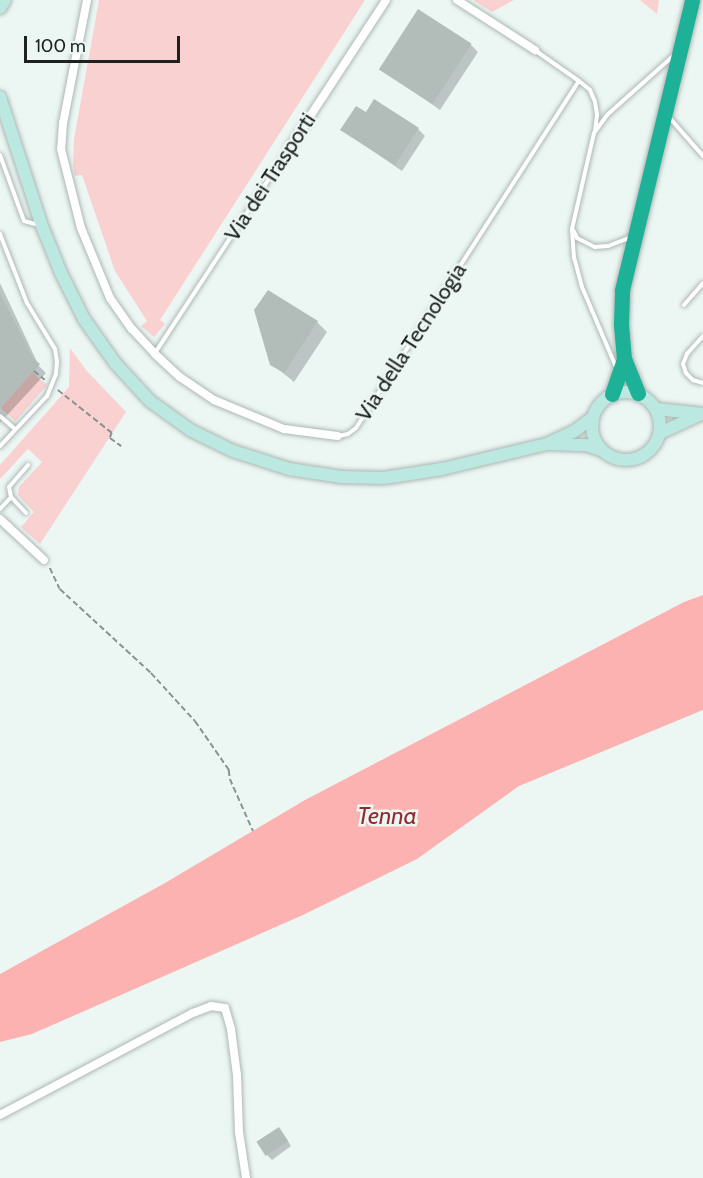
<!DOCTYPE html>
<html>
<head>
<meta charset="utf-8">
<style>
  body { margin:0 }
  #map { position:relative; width:703px; height:1178px; overflow:hidden; background:#ecf7f4; font-family:Cabin,sans-serif }
  div>[style] { position:absolute }
  [style*='--x'] { left:calc(var(--x)*1px); top:calc(var(--y)*1px); width:calc(var(--w)*1px); rotate:calc(var(--a)*1deg) }
  .green>* { inset:0; background:#f8d1d0; transform-origin:0 0 }
  .water>* { inset:0; background:#fcb2b1 }
  .shadow>* { inset:0; background:#0003 }
  .building>* { inset:0; background:#b2bcb9; transform-origin:0 0 }
  .path>* { height:1.5px; margin-top:-0.75px; transform-origin:0; background:repeating-linear-gradient(90deg,#8b9391 0 6px,transparent 0 9px) }
  .roads { filter:drop-shadow(0 0 2px #adb7b4) drop-shadow(0 0 2px #adb7b4) }
  .service>* { height:4px; margin:-2px; padding:0 2px; transform-origin:2px; border-radius:2px; background:#fff }
  .minor>* { height:8px; margin:-4px; padding:0 4px; transform-origin:4px; border-radius:4px; background:#fff }
  .secondary>* { height:12px; margin:-6px; padding:0 6px; transform-origin:6px; border-radius:6px; background:#bbe8e0 }
  .secondary>.ring { margin:-6px; padding:0; box-sizing:content-box; background:none; border:12px solid #bbe8e0; border-radius:50% }
  .motorway>* { height:15px; margin:-7.5px; padding:0 7.5px; transform-origin:7.5px; border-radius:7.5px; background:#1db197 }
  span { translate:-50% -50%; white-space:nowrap; text-align:center; line-height:1.15; -webkit-text-stroke:5px #ecf7f4; paint-order:stroke }
  .street-label { font-size:22px; color:#1d2120 }
  .water-label { font-size:24px; color:#942b33; font-style:italic }
  .scale { position:absolute; left:24px; top:36px; width:156px; height:27px; box-sizing:border-box; border:3px solid #1d2120; border-top:0; padding-left:8px; font-size:18px; line-height:21px; white-space:nowrap; color:#1d2120; -webkit-text-stroke:4px #ecf7f4; paint-order:stroke }
</style>
</head>
<body>
<div id="map">
  <div class="green">
    <div style="clip-path:polygon(99px 0,365px 0,160px 320px,165px 324px,154px 337px,141px 326px,147px 321px,115px 271px,82px 175px,75px 176px,73px 166px,74px 139px)"></div>
    <div style="clip-path:polygon(473px 0,514px 0,492px 12px)"></div>
    <div style="clip-path:polygon(640px 0,659px 0,657px 14px)"></div>
    <div style="clip-path:polygon(70px 348px,86px 370px,126px 412px,40px 544px,21px 527px,34px 512px,18px 495px,19px 487px,42px 462px,28px 449px,0 479px,0 465px,69px 387px)"></div>
    <div style="left:32px;top:372px;width:20px;height:48px;rotate:41deg"></div>
  </div>
  <div class="water">
    <div style="clip-path:polygon(703px 595px,703px 710px,519px 786px,417px 859px,303px 915px,32px 1034px,0 1042px,0 974px,165px 883px,305px 800px,684px 602px)"></div>
  </div>
  <div class="shadow">
    <div style="clip-path:polygon(471px 45px,478px 52px,440px 110px,380px 68px)"></div>
    <div style="clip-path:polygon(366px 114px,418px 129px,425px 136px,402px 171px,342px 130px)"></div>
    <div style="clip-path:polygon(0 283px,39px 366px,46px 373px,0 423px)"></div>
    <div style="clip-path:polygon(317px 322px,327px 332px,294px 382px,272px 364px)"></div>
    <div style="clip-path:polygon(283px 1134px,291px 1146px,272px 1160px,267px 1155px)"></div>
  </div>
  <div class="building">
    <div style="left:418px;top:9px;width:64px;height:72px;rotate:33deg"></div>
    <div style="clip-path:polygon(374px 99px,419px 128px,395px 165px,340px 130px,356px 106px,366px 112px)"></div>
    <div style="clip-path:polygon(268px 290px,318px 321px,284px 373px,270px 365px,254px 310px)"></div>
    <div style="clip-path:polygon(0 293px,33px 358px,40px 364px,0 408px)"></div>
    <div style="left:279px;top:1127px;width:17px;height:27px;rotate:57deg"></div>
  </div>
  <div class="path">
    <div style="--x:34;--y:371;--w:14;--a:39"></div>
    <div style="--x:58;--y:390;--w:69;--a:38.5"></div>
    <div style="--x:112;--y:433;--w:5;--a:112"></div>
    <div style="--x:110;--y:438;--w:14;--a:36"></div>
    <div style="--x:50;--y:568;--w:23;--a:65"></div>
    <div style="--x:60;--y:589;--w:124;--a:42.7"></div>
    <div style="--x:151;--y:673;--w:65;--a:47.5"></div>
    <div style="--x:195;--y:721;--w:60;--a:55.2"></div>
    <div style="--x:229;--y:770;--w:9;--a:84"></div>
    <div style="--x:230;--y:779;--w:57;--a:66.1"></div>
  </div>
  <div class="roads">
    <div class="service">
      <div style="--x:579;--y:81;--w:14;--a:39"></div>
      <div style="--x:590;--y:90;--w:13;--a:67"></div>
      <div style="--x:595;--y:102;--w:13;--a:81"></div>
      <div style="--x:597;--y:115;--w:16;--a:97"></div>
      <div style="--x:668;--y:116;--w:53;--a:48.8"></div>
      <div style="--x:0;--y:155;--w:70;--a:70"></div>
      <div style="--x:24;--y:221;--w:16;--a:15"></div>
      <div style="--x:573;--y:230;--w:9;--a:63"></div>
      <div style="--x:577;--y:238;--w:20;--a:27"></div>
      <div style="--x:595;--y:247;--w:13;--a:-4"></div>
      <div style="--x:608;--y:246;--w:25;--a:-21"></div>
      <div style="--x:0;--y:234;--w:74;--a:68.6"></div>
      <div style="--x:27;--y:303;--w:54;--a:58.7"></div>
      <div style="--x:55;--y:349;--w:13;--a:81"></div>
      <div style="--x:57;--y:362;--w:12;--a:95"></div>
      <div style="--x:56;--y:374;--w:24;--a:112"></div>
      <div style="--x:47;--y:396;--w:69;--a:133.2"></div>
      <div style="--x:684;--y:305;--w:29;--a:-49"></div>
      <div style="--x:703;--y:336;--w:24;--a:132"></div>
      <div style="--x:687;--y:354;--w:11;--a:112"></div>
      <div style="--x:683;--y:364;--w:9;--a:72"></div>
      <div style="--x:686;--y:373;--w:10;--a:45"></div>
      <div style="--x:693;--y:380;--w:10;--a:17"></div>
      <div style="--x:155;--y:353;--w:241;--a:-56.8"></div>
      <div style="--x:616;--y:367;--w:87;--a:-113"></div>
      <div style="--x:582;--y:287;--w:30;--a:-105"></div>
      <div style="--x:574;--y:258;--w:29;--a:-94"></div>
      <div style="--x:572;--y:229;--w:98;--a:-77.1"></div>
      <div style="--x:594;--y:133;--w:22;--a:-54"></div>
      <div style="--x:607;--y:115;--w:89;--a:-41.8"></div>
      <div style="--x:0;--y:416;--w:20;--a:41"></div>
      <div style="--x:339;--y:436;--w:9;--a:-13"></div>
      <div style="--x:348;--y:434;--w:10;--a:-37"></div>
      <div style="--x:356;--y:428;--w:412;--a:-57.3"></div>
      <div style="--x:579;--y:81;--w:52;--a:-145.1"></div>
      <div style="--x:0;--y:509;--w:16;--a:-47"></div>
      <div style="--x:26;--y:513;--w:22;--a:-133"></div>
      <div style="--x:11;--y:497;--w:10;--a:-101"></div>
      <div style="--x:9;--y:487;--w:29;--a:-49"></div>
    </div>
    <div class="minor">
      <div style="--x:87;--y:0;--w:125;--a:101"></div>
      <div style="--x:63;--y:123;--w:26;--a:94"></div>
      <div style="--x:61;--y:149;--w:81;--a:75.8"></div>
      <div style="--x:81;--y:228;--w:76;--a:67.5"></div>
      <div style="--x:110;--y:298;--w:38;--a:55"></div>
      <div style="--x:132;--y:329;--w:34;--a:47"></div>
      <div style="--x:155;--y:354;--w:34;--a:43"></div>
      <div style="--x:180;--y:377;--w:41;--a:34.1"></div>
      <div style="--x:214;--y:400;--w:76;--a:22.5"></div>
      <div style="--x:284;--y:429;--w:54;--a:7.4"></div>
      <div style="--x:457;--y:0;--w:93;--a:32.7"></div>
      <div style="--x:288;--y:150;--w:179;--a:-56.8"></div>
      <div style="--x:0;--y:519;--w:60;--a:43"></div>
      <div style="--x:0;--y:1115;--w:218;--a:-27.9"></div>
      <div style="--x:193;--y:1013;--w:19;--a:-21"></div>
      <div style="--x:211;--y:1006;--w:14;--a:8"></div>
      <div style="--x:225;--y:1008;--w:22;--a:74"></div>
      <div style="--x:231;--y:1029;--w:46;--a:82.6"></div>
      <div style="--x:237;--y:1075;--w:57;--a:88"></div>
      <div style="--x:239;--y:1132;--w:47;--a:81.3"></div>
    </div>
    <div class="secondary">
      <div style="--x:0;--y:8;--w:9;--a:-58"></div>
      <div style="--x:0;--y:97;--w:136;--a:72"></div>
      <div style="--x:42;--y:226;--w:51;--a:68"></div>
      <div style="--x:61;--y:273;--w:51;--a:63.4"></div>
      <div style="--x:84;--y:319;--w:54;--a:54.8"></div>
      <div style="--x:115;--y:363;--w:52;--a:47.4"></div>
      <div style="--x:150;--y:401;--w:49;--a:35.9"></div>
      <div style="--x:190;--y:430;--w:48;--a:26"></div>
      <div style="--x:233;--y:451;--w:59;--a:17.8"></div>
      <div style="--x:289;--y:469;--w:53;--a:8.7"></div>
      <div style="--x:341;--y:477;--w:43;--a:1.3"></div>
      <div style="--x:384;--y:478;--w:59;--a:-8.8"></div>
      <div style="--x:442;--y:469;--w:108;--a:-13.4"></div>
      <div style="--x:547;--y:444;--w:29;--a:-25"></div>
      <div style="--x:573;--y:432;--w:24;--a:-36"></div>
      <div class="ring" style="left:592px;top:392px;width:56px;height:56px"></div>
      <div style="--x:656;--y:409;--w:47;--a:6.1"></div>
      <div style="--x:660;--y:433;--w:41;--a:-24.7"></div>
      <div style="--x:551;--y:444;--w:35;--a:2"></div>
      <div style="--x:586;--y:445;--w:16;--a:18"></div>
    </div>
    <div class="motorway">
      <div style="--x:638;--y:393;--w:37;--a:-112"></div>
      <div style="--x:624;--y:359;--w:36;--a:-95"></div>
      <div style="--x:621;--y:323;--w:33;--a:-88"></div>
      <div style="--x:622;--y:290;--w:298;--a:-76.4"></div>
      <div style="--x:612;--y:394;--w:37;--a:-71"></div>
    </div>
  </div>
  <div class="street-label">
    <span style="left:270px;top:177px;rotate:-57deg">Via dei Trasporti</span>
    <span style="left:411px;top:342px;rotate:-57deg">Via della Tecnologia</span>
  </div>
  <div class="water-label">
    <span style="left:387px;top:816px">Tenna</span>
  </div>
  <div class="scale">100 m</div>
</div>
</body>
</html>
